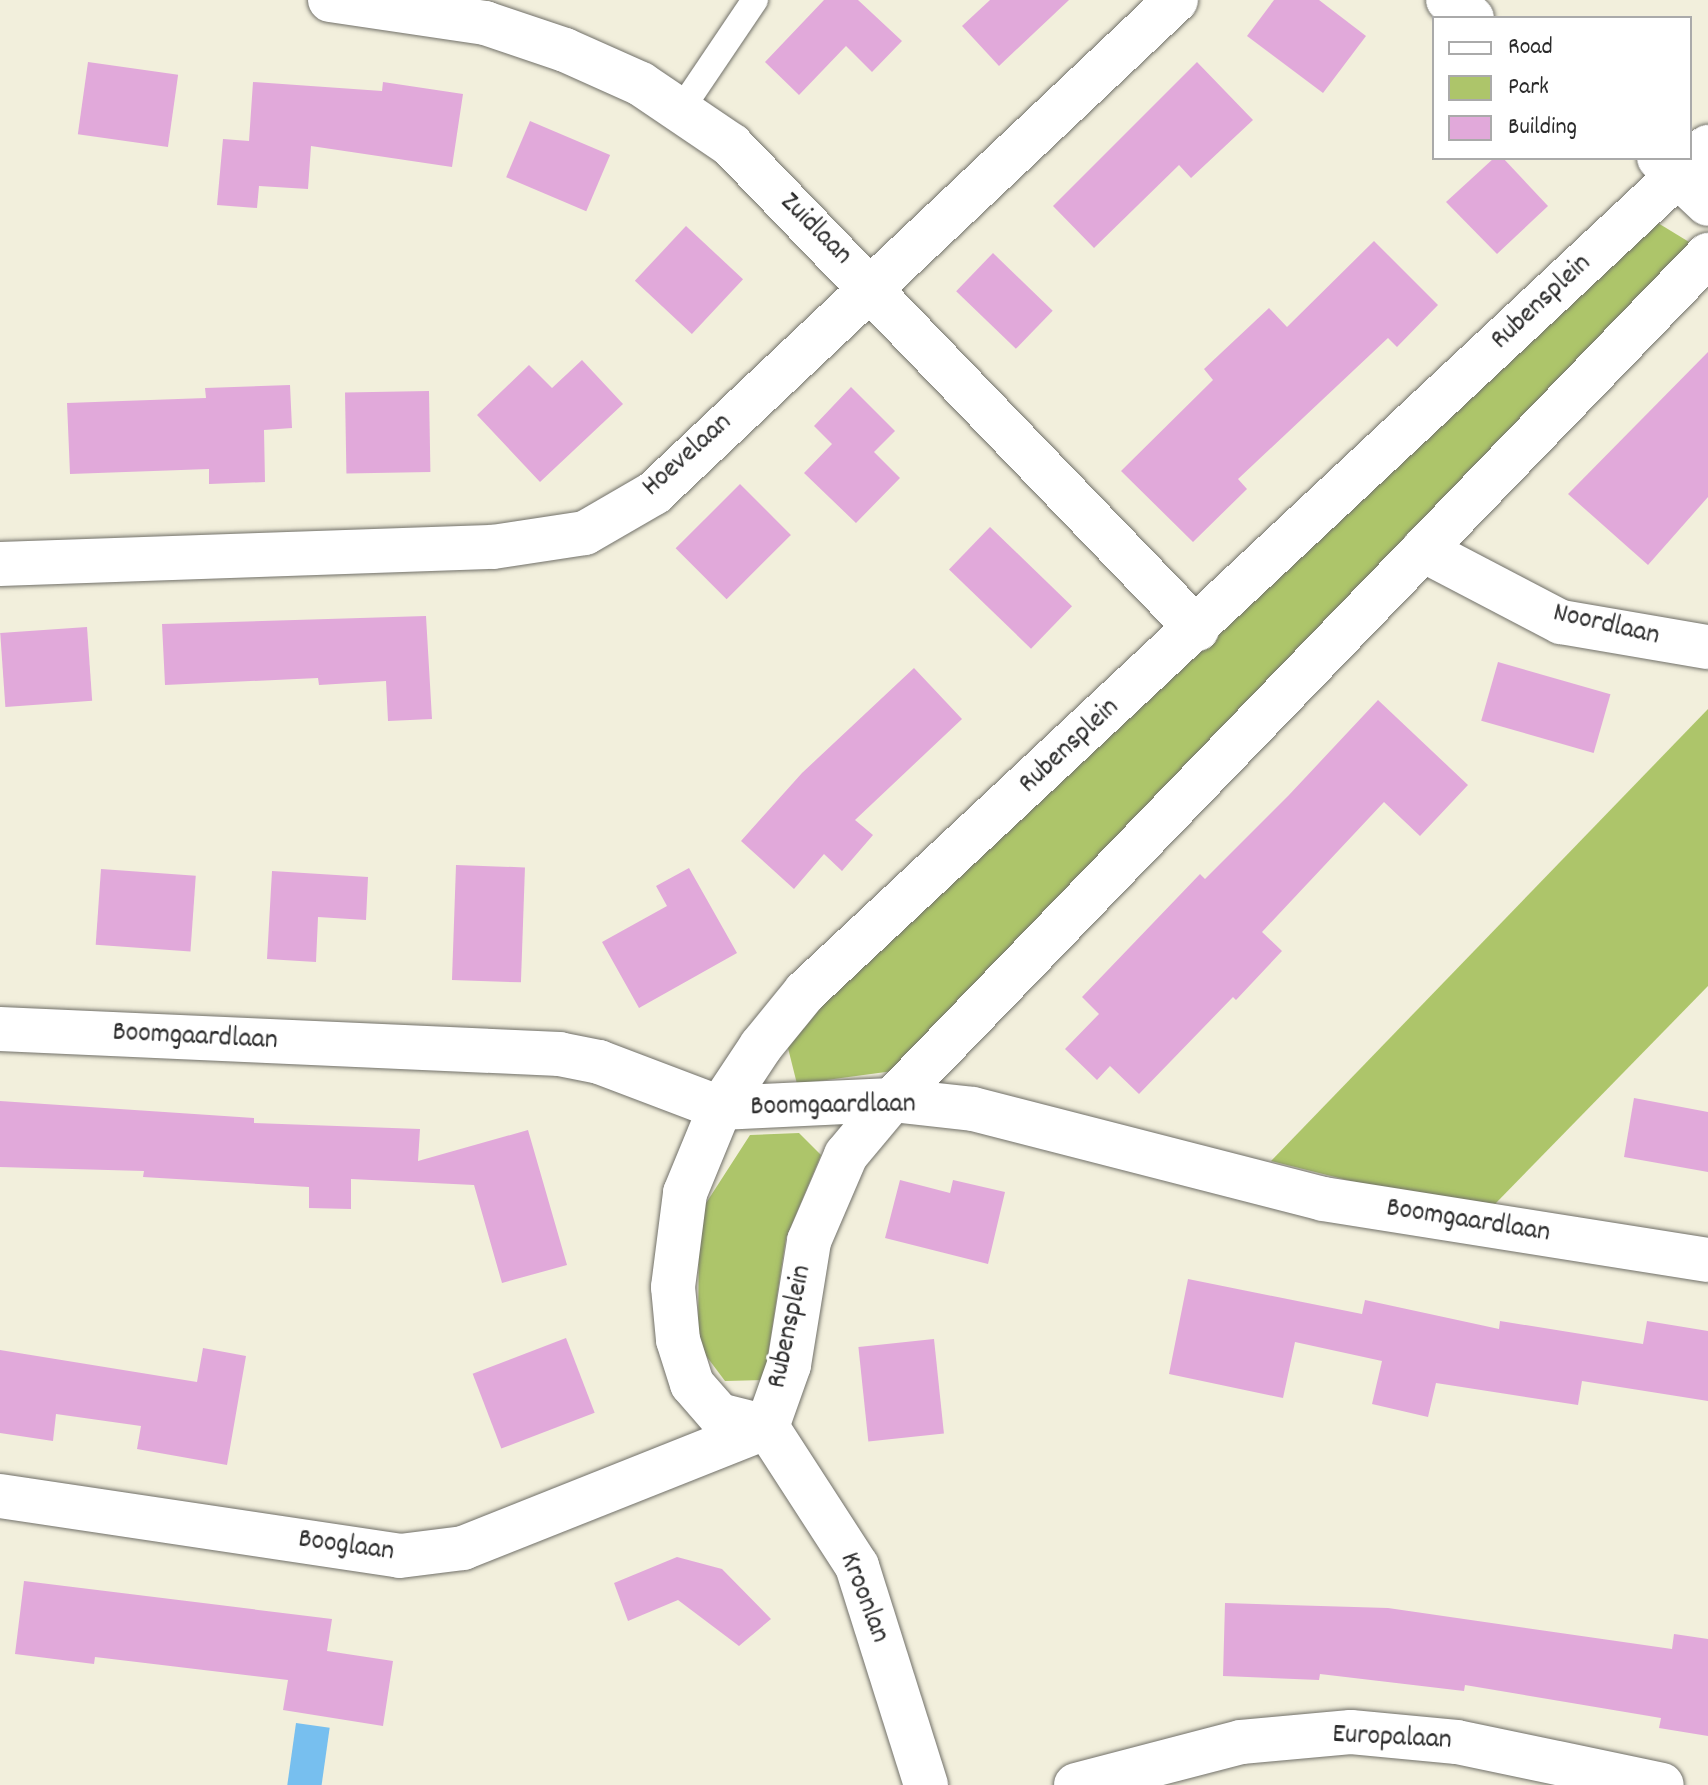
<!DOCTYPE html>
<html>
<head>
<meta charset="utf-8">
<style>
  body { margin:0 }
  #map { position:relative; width:1708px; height:1785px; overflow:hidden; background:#f2efdc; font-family:Dekko,sans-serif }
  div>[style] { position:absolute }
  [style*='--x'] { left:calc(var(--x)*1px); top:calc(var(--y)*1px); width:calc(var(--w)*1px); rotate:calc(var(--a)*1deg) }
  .green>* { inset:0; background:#adc56a }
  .water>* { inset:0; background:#77bfef; transform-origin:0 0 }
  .building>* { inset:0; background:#e1a9da; transform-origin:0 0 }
  .roads { filter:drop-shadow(0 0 2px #717069) drop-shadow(0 0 2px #717069) }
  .service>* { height:26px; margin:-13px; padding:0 13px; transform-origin:13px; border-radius:13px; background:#fff }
  .minor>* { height:44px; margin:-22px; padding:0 22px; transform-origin:22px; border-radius:22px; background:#fff }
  span { translate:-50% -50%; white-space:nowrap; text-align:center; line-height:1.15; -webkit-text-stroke:6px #fff; paint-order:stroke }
  .street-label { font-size:28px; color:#2b2b2b }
  .legend { position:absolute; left:1432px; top:16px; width:260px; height:144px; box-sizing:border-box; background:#fff; border:2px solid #aaa; margin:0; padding:10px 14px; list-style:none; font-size:24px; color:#2b2b2b }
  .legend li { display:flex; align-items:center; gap:16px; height:40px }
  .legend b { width:40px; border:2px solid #aaa }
</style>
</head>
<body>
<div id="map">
  <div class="green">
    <div style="clip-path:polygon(1653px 220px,1694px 245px,893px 1071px,797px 1084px,786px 1040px)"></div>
    <div style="clip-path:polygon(1708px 709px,1708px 986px,1495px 1204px,1379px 1188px,1271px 1161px)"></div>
    <div style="clip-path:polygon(799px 1133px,821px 1155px,786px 1238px,764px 1380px,725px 1381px,698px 1345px,699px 1214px,750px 1135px)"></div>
  </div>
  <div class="water">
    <div style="left:296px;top:1723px;width:34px;height:63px;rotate:8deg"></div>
  </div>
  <div class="building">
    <div style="clip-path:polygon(824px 0,858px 0,902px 41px,872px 72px,846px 46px,799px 95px,765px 62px)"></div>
    <div style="clip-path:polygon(990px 0,1069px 0,999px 66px,962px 26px)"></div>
    <div style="clip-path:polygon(1274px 0,1319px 0,1366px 36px,1323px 93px,1247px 36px)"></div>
    <div style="left:88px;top:62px;width:91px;height:73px;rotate:8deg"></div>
    <div style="clip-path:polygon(1197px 62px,1253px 120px,1191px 178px,1179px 165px,1094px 248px,1053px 206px)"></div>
    <div style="clip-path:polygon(253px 82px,382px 91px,383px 82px,463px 94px,452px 167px,311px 146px,308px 189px,259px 186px,257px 208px,217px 205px,223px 139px,249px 141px)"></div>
    <div style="left:530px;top:121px;width:87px;height:61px;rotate:23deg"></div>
    <div style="clip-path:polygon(1494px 158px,1503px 158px,1548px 206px,1497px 254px,1446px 202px)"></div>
    <div style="left:686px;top:226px;width:78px;height:75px;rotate:43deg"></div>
    <div style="clip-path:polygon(1374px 241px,1438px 305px,1397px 347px,1388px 338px,1238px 479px,1247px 489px,1193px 542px,1121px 471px,1213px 380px,1204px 369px,1269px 308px,1287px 327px)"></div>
    <div style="left:993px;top:253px;width:83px;height:53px;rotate:44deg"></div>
    <div style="clip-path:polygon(1708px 352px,1708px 497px,1648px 565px,1568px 494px)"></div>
    <div style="clip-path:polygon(582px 360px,623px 404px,540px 482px,477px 415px,529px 365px,552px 388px)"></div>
    <div style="clip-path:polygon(290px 385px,292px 428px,264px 430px,265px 482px,209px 484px,209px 469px,70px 474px,67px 403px,206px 398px,205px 388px)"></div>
    <div style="clip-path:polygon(851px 387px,895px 431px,874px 452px,900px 478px,856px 523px,804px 473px,832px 444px,814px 426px)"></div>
    <div style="left:429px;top:391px;width:81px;height:84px;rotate:89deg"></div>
    <div style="left:740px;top:484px;width:72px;height:91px;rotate:45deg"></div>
    <div style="left:990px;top:527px;width:114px;height:59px;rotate:44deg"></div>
    <div style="clip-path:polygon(426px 616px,432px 719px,388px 721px,386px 681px,319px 685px,318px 678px,165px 685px,162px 624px)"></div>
    <div style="left:87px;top:627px;width:74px;height:87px;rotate:86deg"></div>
    <div style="left:1498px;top:662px;width:117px;height:61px;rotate:16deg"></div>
    <div style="clip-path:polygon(914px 668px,962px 719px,855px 820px,873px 835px,842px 871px,824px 854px,794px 889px,741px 841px,802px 773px)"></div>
    <div style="clip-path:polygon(1378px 700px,1468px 785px,1420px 836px,1384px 802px,1262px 932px,1282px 951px,1236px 1000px,1233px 997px,1139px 1094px,1110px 1066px,1097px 1080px,1065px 1049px,1099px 1014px,1082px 997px,1200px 874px,1205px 879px,1289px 795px)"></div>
    <div style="left:456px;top:865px;width:69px;height:115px;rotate:2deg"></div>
    <div style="clip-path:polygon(689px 868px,737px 953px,639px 1008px,602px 942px,667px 906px,656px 886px)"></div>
    <div style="left:101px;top:869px;width:95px;height:76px;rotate:4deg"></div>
    <div style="clip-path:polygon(272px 871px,368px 877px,366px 920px,318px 917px,316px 962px,267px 959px)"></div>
    <div style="clip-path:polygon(1634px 1098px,1708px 1112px,1708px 1172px,1624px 1157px)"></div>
    <div style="clip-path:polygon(0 1101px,254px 1118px,254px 1123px,420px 1129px,418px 1161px,528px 1130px,567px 1265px,502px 1283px,474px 1185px,351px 1179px,351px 1209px,309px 1208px,309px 1187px,143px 1177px,144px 1171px,0 1167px)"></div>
    <div style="clip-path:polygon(900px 1180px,950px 1193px,953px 1180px,1005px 1192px,988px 1264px,885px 1238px)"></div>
    <div style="clip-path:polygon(1188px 1279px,1362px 1314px,1365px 1300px,1499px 1329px,1500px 1321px,1643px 1344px,1647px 1321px,1708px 1331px,1708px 1401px,1582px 1381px,1578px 1405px,1436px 1383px,1428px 1417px,1372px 1404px,1382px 1361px,1295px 1342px,1283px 1398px,1169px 1374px)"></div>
    <div style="left:566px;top:1338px;width:80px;height:100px;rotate:69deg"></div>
    <div style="left:934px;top:1339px;width:95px;height:76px;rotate:84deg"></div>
    <div style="clip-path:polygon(203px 1348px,246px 1356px,227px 1465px,137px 1449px,141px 1426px,56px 1414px,53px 1441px,0 1433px,0 1350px,197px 1382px)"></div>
    <div style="clip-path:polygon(677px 1557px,722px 1569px,771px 1619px,739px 1646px,678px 1600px,628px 1621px,614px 1583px)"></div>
    <div style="clip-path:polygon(24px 1581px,332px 1619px,327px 1651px,393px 1661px,383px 1726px,283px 1710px,288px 1680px,95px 1657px,94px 1664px,15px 1654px)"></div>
    <div style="clip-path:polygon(1225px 1603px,1388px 1608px,1672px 1649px,1674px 1634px,1708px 1639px,1708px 1736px,1659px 1728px,1661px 1718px,1465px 1685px,1464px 1691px,1320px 1674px,1319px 1680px,1223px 1676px)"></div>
  </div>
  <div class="roads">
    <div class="service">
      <div style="--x:680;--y:111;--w:134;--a:-56"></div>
    </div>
    <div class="minor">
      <div style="--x:330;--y:0;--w:157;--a:8.4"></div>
      <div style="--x:485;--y:23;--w:84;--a:18.6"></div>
      <div style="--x:565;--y:50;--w:83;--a:24.1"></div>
      <div style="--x:641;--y:84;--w:109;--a:34.1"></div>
      <div style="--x:731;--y:145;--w:672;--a:46.09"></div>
      <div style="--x:1448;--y:0;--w:30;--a:37"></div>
      <div style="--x:1659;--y:158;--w:67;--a:43.2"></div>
      <div style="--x:1423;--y:550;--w:156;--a:27.6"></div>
      <div style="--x:1561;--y:622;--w:149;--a:9.7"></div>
      <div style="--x:0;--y:564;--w:493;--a:-2"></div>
      <div style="--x:493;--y:547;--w:93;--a:-8.7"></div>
      <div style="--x:585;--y:533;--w:80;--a:-30.1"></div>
      <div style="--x:654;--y:493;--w:718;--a:-43.36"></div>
      <div style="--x:0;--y:1029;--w:560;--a:2.56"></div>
      <div style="--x:559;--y:1054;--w:41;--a:11.3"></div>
      <div style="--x:599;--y:1062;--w:129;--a:20.8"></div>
      <div style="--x:720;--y:1108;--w:172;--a:-2.7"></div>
      <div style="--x:892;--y:1100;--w:81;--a:6.3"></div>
      <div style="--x:973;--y:1109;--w:361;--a:14.4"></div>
      <div style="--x:1323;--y:1199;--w:390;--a:9"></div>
      <div style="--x:767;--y:1427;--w:49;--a:-166"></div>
      <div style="--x:719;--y:1415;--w:41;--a:-131.1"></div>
      <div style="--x:692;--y:1384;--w:46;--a:-107.7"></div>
      <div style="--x:678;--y:1340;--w:53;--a:-95.4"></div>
      <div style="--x:673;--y:1287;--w:95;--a:-82.7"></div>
      <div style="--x:685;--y:1193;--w:92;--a:-67.6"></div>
      <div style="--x:720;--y:1108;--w:74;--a:-56.5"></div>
      <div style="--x:761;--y:1046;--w:70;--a:-50.8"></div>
      <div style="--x:805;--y:992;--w:1237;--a:-43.1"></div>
      <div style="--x:767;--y:1427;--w:66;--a:-70.5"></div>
      <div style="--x:789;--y:1365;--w:126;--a:-80.8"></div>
      <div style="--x:809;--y:1241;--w:94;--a:-66.7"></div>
      <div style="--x:846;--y:1155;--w:72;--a:-50.1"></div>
      <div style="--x:892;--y:1100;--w:1175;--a:-46"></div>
      <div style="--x:767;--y:1427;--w:166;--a:57.1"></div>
      <div style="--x:857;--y:1566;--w:230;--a:72.5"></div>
      <div style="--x:0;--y:1496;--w:404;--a:8.5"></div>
      <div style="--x:400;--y:1556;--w:64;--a:-7.2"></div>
      <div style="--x:463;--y:1548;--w:327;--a:-21.7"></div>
      <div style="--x:1076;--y:1785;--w:171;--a:-14.6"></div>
      <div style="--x:1241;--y:1742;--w:110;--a:-5.2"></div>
      <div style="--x:1351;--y:1732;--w:106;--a:5.4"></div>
      <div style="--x:1457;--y:1742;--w:209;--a:11.8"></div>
    </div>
  </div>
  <div class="street-label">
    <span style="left:815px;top:230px;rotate:45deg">Zuidlaan</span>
    <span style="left:1542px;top:303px;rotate:-43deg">Rubensplein</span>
    <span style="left:688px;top:456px;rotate:-42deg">Hoevelaan</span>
    <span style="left:1606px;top:626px;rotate:13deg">Noordlaan</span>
    <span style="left:1070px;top:747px;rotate:-43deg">Rubensplein</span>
    <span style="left:195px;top:1038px;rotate:3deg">Boomgaardlaan</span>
    <span style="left:833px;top:1107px;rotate:-1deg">Boomgaardlaan</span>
    <span style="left:1468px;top:1222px;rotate:9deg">Boomgaardlaan</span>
    <span style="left:791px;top:1327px;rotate:-78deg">Rubensplein</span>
    <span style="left:346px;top:1547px;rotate:8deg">Booglaan</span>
    <span style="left:863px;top:1598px;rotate:69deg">Kroonlan</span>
    <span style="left:1392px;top:1739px;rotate:3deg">Europalaan</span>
  </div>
  <ul class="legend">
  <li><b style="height:10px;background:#fff"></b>Road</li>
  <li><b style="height:22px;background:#adc56a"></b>Park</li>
  <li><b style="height:22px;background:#e1a9da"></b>Building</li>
  </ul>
</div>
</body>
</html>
